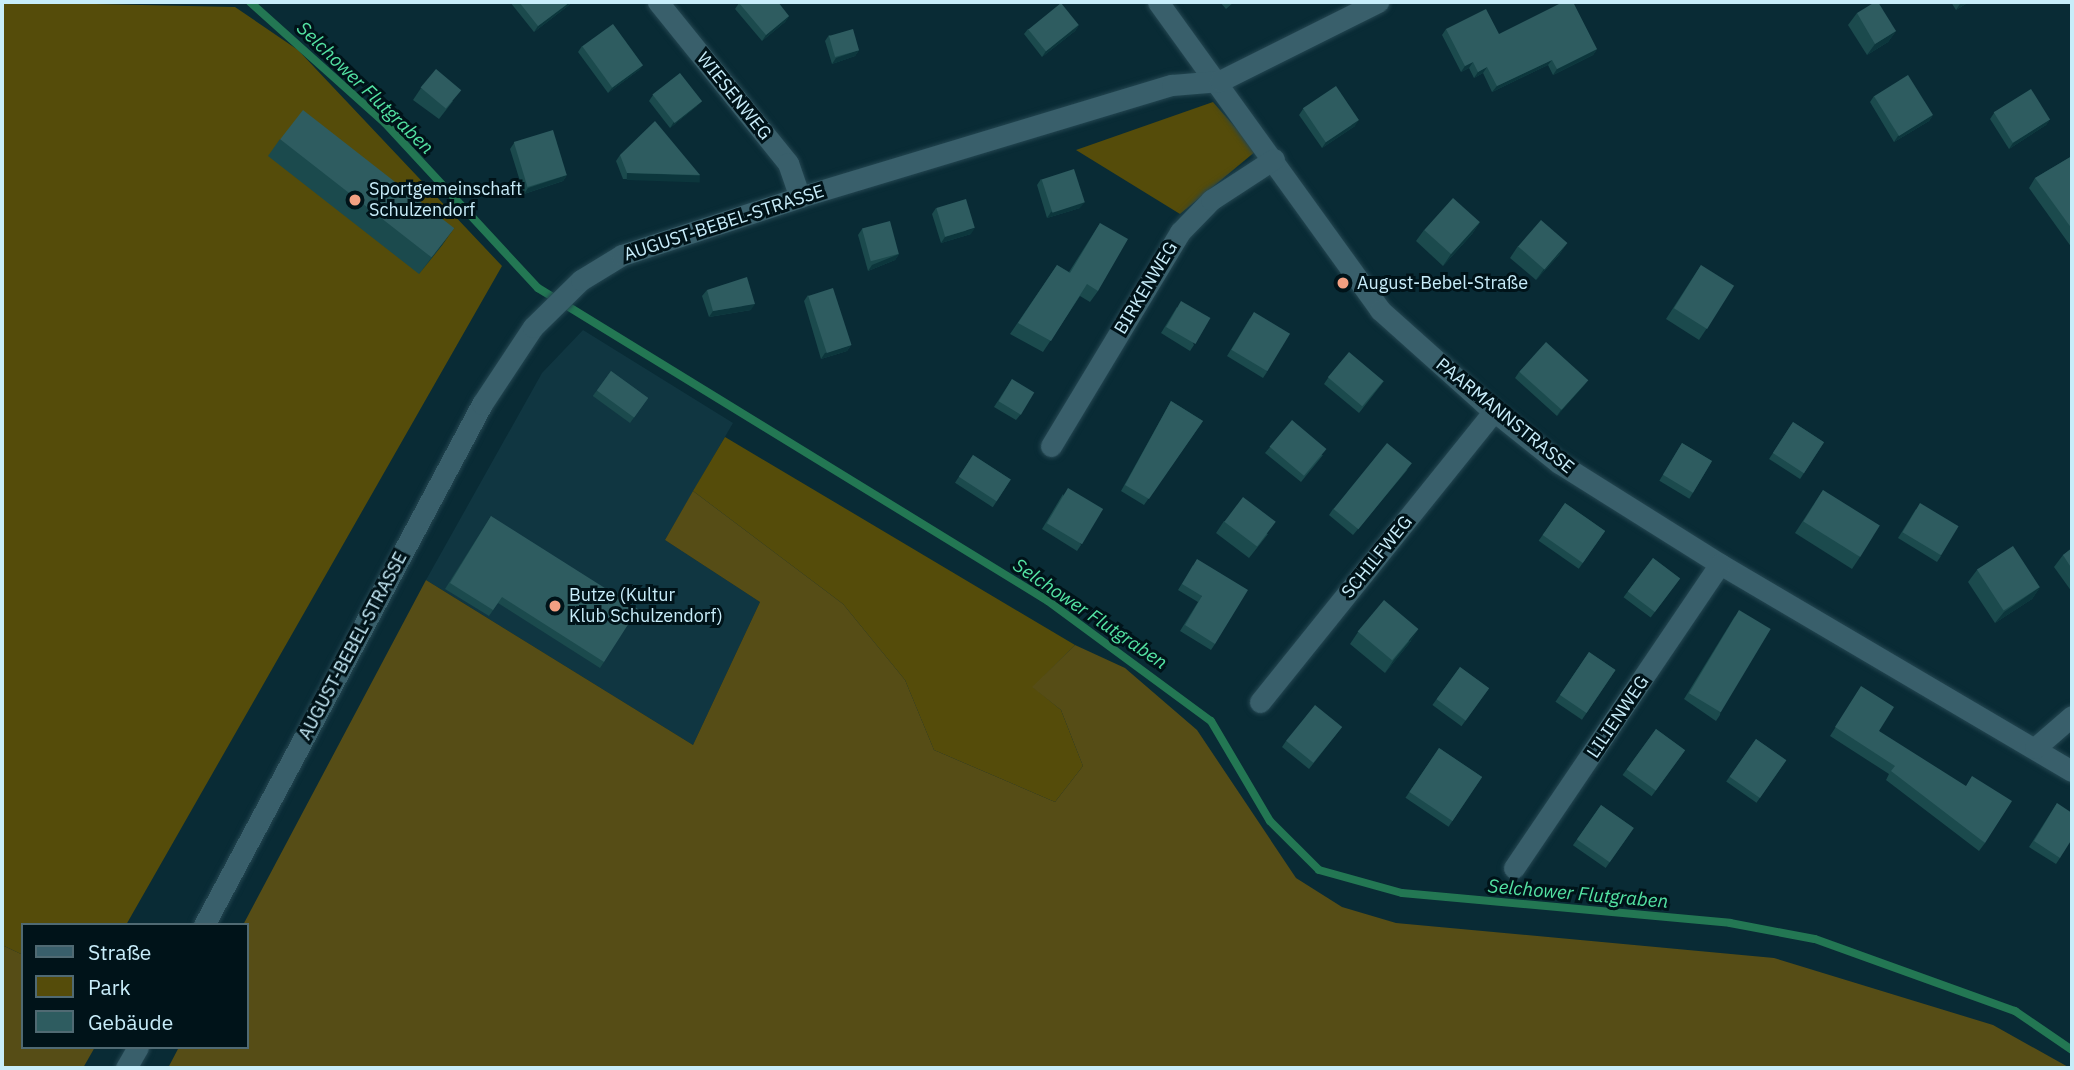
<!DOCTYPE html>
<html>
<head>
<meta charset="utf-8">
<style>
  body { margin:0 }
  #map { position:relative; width:2074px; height:1070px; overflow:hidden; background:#092b35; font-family:"IBM Plex Sans",sans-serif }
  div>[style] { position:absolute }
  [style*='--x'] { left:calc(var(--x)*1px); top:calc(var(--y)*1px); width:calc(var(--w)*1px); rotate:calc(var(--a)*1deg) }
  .built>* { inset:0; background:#103641 }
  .green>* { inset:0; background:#554c0a }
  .forest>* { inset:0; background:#564d16 }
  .stream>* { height:8px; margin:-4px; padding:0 4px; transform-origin:4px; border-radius:4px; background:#237753 }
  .roads { filter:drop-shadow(0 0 2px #244651) drop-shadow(0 0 2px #244651) }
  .street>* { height:21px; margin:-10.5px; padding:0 10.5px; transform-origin:10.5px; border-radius:10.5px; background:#395f6b }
  .wall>* { inset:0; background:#1b4a4d; transform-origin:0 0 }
  .shaded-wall>* { inset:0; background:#0c363c; transform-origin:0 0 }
  .building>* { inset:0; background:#2e5c60; transform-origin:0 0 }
  .dots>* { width:19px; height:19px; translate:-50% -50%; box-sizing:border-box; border:4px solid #001319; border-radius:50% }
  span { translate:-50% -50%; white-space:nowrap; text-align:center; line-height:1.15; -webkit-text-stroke:6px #001319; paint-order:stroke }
  .street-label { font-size:18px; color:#c8edfa }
  .poi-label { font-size:18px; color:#c8edfa }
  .left { translate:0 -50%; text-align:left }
  .water-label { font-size:19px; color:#53e3a3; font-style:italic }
  .frame { position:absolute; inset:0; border:4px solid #c8edfa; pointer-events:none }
  .legend { position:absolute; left:21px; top:923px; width:228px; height:126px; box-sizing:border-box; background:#001319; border:2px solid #506a73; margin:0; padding:9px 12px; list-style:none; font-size:21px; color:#c8edfa }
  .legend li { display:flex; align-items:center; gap:14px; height:35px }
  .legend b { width:35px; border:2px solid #506a73 }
</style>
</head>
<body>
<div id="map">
  <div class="built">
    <div style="clip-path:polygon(583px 330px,733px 423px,665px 540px,760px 602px,693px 745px,426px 580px,542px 373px)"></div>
  </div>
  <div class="green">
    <div style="clip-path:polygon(2px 2px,235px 7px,298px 50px,502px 266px,126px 925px,23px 925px,23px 955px,2px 945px)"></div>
    <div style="clip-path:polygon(1213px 102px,1256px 151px,1180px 214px,1076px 150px)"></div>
    <div style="clip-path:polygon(725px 437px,1075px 645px,1033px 687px,1061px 710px,1083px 766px,1055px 802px,934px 750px,905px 680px,843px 604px,693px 491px)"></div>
  </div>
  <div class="forest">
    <div style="clip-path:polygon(693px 491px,843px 604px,905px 680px,934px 750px,1055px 802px,1083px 766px,1061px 710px,1032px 687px,1075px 645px,1125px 668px,1197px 730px,1296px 878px,1342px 907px,1396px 923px,1774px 958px,1993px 1025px,2070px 1068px,168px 1068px,179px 1047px,247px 1047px,243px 925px,426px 580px,693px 745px,760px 602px,665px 540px)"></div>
    <div style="clip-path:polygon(2px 945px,23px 955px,23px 1047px,95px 1047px,83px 1068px,2px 1068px)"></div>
  </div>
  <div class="stream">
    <div style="--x:250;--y:2;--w:181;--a:41.9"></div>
    <div style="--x:385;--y:123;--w:225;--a:47.2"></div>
    <div style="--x:538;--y:288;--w:598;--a:31.54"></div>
    <div style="--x:1048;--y:601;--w:202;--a:36.4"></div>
    <div style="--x:1211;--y:721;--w:116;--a:59.5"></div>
    <div style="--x:1270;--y:821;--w:69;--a:45"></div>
    <div style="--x:1319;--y:870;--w:86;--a:15.5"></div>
    <div style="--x:1402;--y:893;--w:329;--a:5.2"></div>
    <div style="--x:1730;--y:923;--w:86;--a:10.7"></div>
    <div style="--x:1815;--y:939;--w:213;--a:19.8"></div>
    <div style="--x:2015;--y:1011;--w:69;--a:34.4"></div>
  </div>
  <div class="roads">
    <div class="street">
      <div style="--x:658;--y:2;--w:207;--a:51.1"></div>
      <div style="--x:788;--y:163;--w:36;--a:71"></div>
      <div style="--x:1158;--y:2;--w:380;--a:54.2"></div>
      <div style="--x:1380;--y:310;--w:140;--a:41.8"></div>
      <div style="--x:1484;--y:403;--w:96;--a:38.7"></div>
      <div style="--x:1559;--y:463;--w:190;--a:32.1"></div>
      <div style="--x:1720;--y:564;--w:408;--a:30.5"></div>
      <div style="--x:1051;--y:446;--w:250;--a:-58.9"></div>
      <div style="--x:1180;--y:232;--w:45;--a:-45.9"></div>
      <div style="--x:1211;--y:200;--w:75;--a:-33.1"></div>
      <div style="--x:1260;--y:702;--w:373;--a:-51.2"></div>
      <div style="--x:2035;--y:748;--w:49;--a:-40.9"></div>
      <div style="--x:1514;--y:868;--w:367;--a:-55.9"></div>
      <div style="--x:204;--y:925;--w:591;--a:-61.92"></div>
      <div style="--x:482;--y:404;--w:92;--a:-56.5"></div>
      <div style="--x:533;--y:327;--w:67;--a:-44.4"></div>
      <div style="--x:581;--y:280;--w:48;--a:-31.4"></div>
      <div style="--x:622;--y:255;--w:187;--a:-18"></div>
      <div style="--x:800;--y:197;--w:388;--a:-16.8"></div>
      <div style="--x:1172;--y:85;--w:48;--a:-4.8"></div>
      <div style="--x:1220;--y:81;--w:177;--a:-26.6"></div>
      <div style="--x:126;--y:1068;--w:24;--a:-60"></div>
    </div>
  </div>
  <div class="wall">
    <div style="clip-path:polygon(510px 2px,573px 2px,534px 32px)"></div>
    <div style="clip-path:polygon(1220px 2px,1234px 2px,1226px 9px)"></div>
    <div style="clip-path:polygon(1951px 2px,1969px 2px,1956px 10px)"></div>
    <div style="clip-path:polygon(739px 3px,789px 16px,785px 22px,762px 41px,735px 9px)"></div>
    <div style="clip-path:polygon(1857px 13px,1896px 31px,1888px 42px,1867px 55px,1848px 25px)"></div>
    <div style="clip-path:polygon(1079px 25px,1075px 31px,1042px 57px,1024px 34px,1028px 29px)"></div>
    <div style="clip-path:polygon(1446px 29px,1499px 34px,1597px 49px,1593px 55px,1553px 75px,1548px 65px,1492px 92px,1483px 73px,1474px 78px,1469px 68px,1461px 72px,1442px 35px)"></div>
    <div style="clip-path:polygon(829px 35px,859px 50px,855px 56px,832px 64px,825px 41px)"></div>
    <div style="clip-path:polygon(582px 46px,643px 65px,639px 70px,608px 93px,578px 52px)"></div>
    <div style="clip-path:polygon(421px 88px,453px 101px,439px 119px,413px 100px)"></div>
    <div style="clip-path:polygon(653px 95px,697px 106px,670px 128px,649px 101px)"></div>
    <div style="clip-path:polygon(1874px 96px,1933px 115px,1929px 121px,1894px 142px,1870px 102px)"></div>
    <div style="clip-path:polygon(1303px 109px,1355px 126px,1322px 148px,1299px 115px)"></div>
    <div style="clip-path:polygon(1994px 113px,2050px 119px,2046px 125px,2009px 149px,1990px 119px)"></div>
    <div style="clip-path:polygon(280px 139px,443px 244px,419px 274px,268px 156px)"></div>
    <div style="clip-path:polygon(514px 143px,567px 175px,563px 181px,524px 194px,510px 149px)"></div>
    <div style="clip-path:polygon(620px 155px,700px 175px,696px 181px,623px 179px,616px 161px)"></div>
    <div style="clip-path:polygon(2072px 156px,2072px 248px,2029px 188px,2035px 178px)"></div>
    <div style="clip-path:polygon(1041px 179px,1080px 208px,1047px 218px,1037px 185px)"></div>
    <div style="clip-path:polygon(936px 208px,971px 234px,941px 243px,932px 214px)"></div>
    <div style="clip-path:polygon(1480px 222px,1472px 234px,1443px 266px,1416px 241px,1424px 230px)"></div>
    <div style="clip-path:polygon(1100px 223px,1098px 291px,1090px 302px,1080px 296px,1043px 352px,1010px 334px,1057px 265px,1069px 272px)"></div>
    <div style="clip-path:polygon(862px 229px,899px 254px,895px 260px,868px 271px,858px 235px)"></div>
    <div style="clip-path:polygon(1567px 243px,1559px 255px,1536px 280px,1510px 258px,1518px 246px)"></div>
    <div style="clip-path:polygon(1701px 265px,1707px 328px,1699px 340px,1666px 319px)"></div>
    <div style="clip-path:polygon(707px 290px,751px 310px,709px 317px,702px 296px)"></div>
    <div style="clip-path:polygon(808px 295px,851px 345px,847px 351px,821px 359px,804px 301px)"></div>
    <div style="clip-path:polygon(1177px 307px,1194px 345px,1190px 351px,1161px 333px)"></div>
    <div style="clip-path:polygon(1250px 318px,1267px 372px,1263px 378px,1227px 356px)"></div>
    <div style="left:611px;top:371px;width:46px;height:31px;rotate:36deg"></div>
    <div style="clip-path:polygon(1519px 372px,1588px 380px,1557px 416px,1515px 378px)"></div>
    <div style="clip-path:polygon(1328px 378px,1384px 381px,1359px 413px,1324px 384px)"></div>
    <div style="clip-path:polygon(1012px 379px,1021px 414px,1016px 420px,994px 407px)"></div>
    <div style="clip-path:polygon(1171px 401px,1203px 421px,1144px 505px,1121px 491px)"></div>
    <div style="left:1793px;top:422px;width:37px;height:44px;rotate:33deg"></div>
    <div style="left:1682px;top:443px;width:35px;height:44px;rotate:31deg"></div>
    <div style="clip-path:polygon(1270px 447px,1323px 455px,1301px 482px,1265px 453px)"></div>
    <div style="left:973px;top:455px;width:45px;height:33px;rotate:33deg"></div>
    <div style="clip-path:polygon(1408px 469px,1353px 535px,1329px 515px,1333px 509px)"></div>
    <div style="clip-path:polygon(1823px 490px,1860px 557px,1852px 569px,1795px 533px)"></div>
    <div style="clip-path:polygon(1063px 494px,1081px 545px,1077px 551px,1042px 529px)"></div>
    <div style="left:1565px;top:503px;width:49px;height:46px;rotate:35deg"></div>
    <div style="clip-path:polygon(1916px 509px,1941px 556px,1937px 562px,1898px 538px)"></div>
    <div style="clip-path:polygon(491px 516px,604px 662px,600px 668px,498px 603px,489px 616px,445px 589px)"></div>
    <div style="clip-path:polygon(1224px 521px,1268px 534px,1249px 558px,1216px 533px)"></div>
    <div style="clip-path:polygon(2072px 548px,2072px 592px,2054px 567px,2063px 555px)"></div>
    <div style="left:1653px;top:558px;width:34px;height:49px;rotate:37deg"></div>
    <div style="clip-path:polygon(1193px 565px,1215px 644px,1211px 650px,1180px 631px,1198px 602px,1178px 590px)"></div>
    <div style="clip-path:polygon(1977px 570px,2040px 587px,2032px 599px,1995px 623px,1968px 582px)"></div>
    <div style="clip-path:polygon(1735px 616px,1720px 715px,1716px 721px,1684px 699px)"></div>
    <div style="clip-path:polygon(1358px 632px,1411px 641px,1385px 673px,1350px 644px)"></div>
    <div style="left:1589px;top:652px;width:32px;height:60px;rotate:34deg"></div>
    <div style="left:1460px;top:667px;width:36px;height:47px;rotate:36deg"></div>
    <div style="clip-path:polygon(1856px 695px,1879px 731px,1985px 843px,1979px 851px,1886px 780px,1889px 774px,1830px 736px)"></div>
    <div style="clip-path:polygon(1342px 727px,1309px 769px,1282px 747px,1286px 741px)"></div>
    <div style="left:1656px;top:729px;width:36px;height:57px;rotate:36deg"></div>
    <div style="left:1756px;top:739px;width:37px;height:52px;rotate:35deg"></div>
    <div style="left:1439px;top:748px;width:52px;height:60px;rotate:34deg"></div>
    <div style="clip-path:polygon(2057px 803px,2060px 858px,2056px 864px,2029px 847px)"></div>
    <div style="left:1601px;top:805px;width:40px;height:49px;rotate:35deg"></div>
  </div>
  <div class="shaded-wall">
    <div style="clip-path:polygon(570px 2px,573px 2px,534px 32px,538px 26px)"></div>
    <div style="clip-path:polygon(1964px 2px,1969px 2px,1956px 10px,1960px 4px)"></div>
    <div style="clip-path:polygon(789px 16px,785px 22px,762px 41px,766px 35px)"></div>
    <div style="clip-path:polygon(1079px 25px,1075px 31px,1042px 57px,1046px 51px)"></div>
    <div style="clip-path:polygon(1896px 31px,1888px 42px,1867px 55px,1875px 44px)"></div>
    <div style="clip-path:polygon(1597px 49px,1593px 55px,1553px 75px,1557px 69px)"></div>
    <div style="clip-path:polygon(859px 50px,855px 56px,832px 64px,836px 58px)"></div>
    <div style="clip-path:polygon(1552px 60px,1548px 65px,1492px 92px,1497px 86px)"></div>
    <div style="clip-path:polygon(1473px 62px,1469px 68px,1461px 72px,1465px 66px)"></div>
    <div style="clip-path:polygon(643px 65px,639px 70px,608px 93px,612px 88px)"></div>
    <div style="clip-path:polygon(1487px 67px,1483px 73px,1474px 78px,1478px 72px)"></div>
    <div style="clip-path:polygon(702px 101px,697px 106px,670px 128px,674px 122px)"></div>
    <div style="clip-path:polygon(1933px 115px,1929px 121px,1894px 142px,1898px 136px)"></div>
    <div style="clip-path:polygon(2050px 119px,2046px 125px,2009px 149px,2013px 143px)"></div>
    <div style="clip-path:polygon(1359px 120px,1355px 126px,1322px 148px,1326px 142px)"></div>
    <div style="left:627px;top:173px;width:73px;height:7px;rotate:2deg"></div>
    <div style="clip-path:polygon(567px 175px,563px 181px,524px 194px,528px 188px)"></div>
    <div style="clip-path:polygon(1085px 202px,1080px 208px,1047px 218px,1051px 212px)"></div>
    <div style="clip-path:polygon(1480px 222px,1472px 234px,1443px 266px,1451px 254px)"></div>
    <div style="clip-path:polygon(455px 227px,443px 244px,419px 274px,432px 257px)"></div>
    <div style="clip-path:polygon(975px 228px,971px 234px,941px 243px,945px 237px)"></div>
    <div style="clip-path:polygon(1567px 243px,1559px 255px,1536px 280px,1544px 269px)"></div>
    <div style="clip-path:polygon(899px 254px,895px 260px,868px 271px,872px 265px)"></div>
    <div style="clip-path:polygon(755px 304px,751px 310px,709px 317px,713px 311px)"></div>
    <div style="clip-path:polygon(851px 345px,847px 351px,821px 359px,825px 353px)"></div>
    <div style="clip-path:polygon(1588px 380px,1584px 386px,1557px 416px,1561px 410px)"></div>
    <div style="clip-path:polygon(2040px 587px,2032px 599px,1995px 623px,2004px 612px)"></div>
    <div style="clip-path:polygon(1419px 629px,1411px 641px,1385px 673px,1393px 661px)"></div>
  </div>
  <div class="building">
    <div style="clip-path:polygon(519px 2px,570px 2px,538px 26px)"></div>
    <div style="clip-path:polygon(741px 2px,778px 2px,789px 16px,766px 35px,739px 3px)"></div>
    <div style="clip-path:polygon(1563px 2px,1573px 2px,1597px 49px,1557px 69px,1552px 60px,1497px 86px,1487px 67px,1478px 72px,1473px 62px,1465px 66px,1446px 29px,1486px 9px,1499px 34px)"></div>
    <div style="clip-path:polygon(1875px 2px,1878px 2px,1896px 31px,1875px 44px,1857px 13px)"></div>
    <div style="left:1061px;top:3px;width:28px;height:42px;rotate:51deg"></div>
    <div style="left:613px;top:24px;width:51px;height:38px;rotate:54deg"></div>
    <div style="left:853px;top:29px;width:22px;height:25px;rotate:74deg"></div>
    <div style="left:436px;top:69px;width:33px;height:24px;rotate:40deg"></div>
    <div style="left:680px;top:73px;width:36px;height:35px;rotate:52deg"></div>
    <div style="left:1908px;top:75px;width:47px;height:40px;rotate:58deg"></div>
    <div style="left:1336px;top:86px;width:41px;height:40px;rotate:56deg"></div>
    <div style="left:2031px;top:89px;width:36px;height:44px;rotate:58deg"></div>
    <div style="left:303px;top:110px;width:192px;height:37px;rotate:38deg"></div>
    <div style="clip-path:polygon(655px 121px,700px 175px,627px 173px,620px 155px)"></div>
    <div style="left:553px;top:130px;width:47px;height:41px;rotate:73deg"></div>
    <div style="clip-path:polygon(2072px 156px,2072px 229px,2035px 178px)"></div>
    <div style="left:1074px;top:169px;width:35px;height:34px;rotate:72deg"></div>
    <div style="left:1453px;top:198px;width:36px;height:43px;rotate:42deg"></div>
    <div style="left:966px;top:199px;width:30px;height:31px;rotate:73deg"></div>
    <div style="left:1541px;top:220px;width:35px;height:35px;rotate:41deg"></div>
    <div style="left:890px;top:221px;width:34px;height:29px;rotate:75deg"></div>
    <div style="clip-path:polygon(1100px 223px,1128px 239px,1098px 291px,1087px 284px,1051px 341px,1018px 323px,1057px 265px,1070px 273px)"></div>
    <div style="left:1701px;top:265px;width:39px;height:51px;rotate:32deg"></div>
    <div style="clip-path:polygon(747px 277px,755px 304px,713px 311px,707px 290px)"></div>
    <div style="left:833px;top:288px;width:60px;height:26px;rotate:72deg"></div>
    <div style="left:1181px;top:301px;width:34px;height:30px;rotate:30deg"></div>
    <div style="left:1254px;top:312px;width:42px;height:44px;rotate:31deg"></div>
    <div style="left:1546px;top:342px;width:57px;height:40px;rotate:42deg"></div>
    <div style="left:1349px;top:352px;width:45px;height:33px;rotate:40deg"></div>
    <div style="left:611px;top:371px;width:46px;height:24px;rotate:36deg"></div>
    <div style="left:1012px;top:379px;width:26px;height:26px;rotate:31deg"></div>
    <div style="clip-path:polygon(1171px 401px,1203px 421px,1149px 499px,1125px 485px)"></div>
    <div style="left:1292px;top:420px;width:45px;height:35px;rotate:40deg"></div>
    <div style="left:1793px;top:422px;width:37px;height:37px;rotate:33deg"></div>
    <div style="left:1387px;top:443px;width:32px;height:85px;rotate:39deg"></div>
    <div style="left:1682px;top:443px;width:35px;height:37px;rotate:31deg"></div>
    <div style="left:973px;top:455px;width:45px;height:26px;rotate:33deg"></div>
    <div style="left:1068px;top:488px;width:41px;height:41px;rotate:31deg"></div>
    <div style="left:1823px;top:490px;width:67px;height:37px;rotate:32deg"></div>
    <div style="left:1243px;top:497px;width:41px;height:31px;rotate:37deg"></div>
    <div style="left:1565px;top:503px;width:49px;height:39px;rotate:35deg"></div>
    <div style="left:1920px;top:503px;width:45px;height:34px;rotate:31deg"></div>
    <div style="clip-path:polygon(491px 516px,638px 609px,604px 662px,502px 597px,493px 610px,450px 583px)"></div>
    <div style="left:2013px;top:546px;width:49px;height:43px;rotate:57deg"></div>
    <div style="clip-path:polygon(2072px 548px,2072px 569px,2063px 555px)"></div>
    <div style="left:1653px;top:558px;width:34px;height:42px;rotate:37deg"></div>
    <div style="clip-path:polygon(1197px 559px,1248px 590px,1215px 644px,1185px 625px,1202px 596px,1182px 584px)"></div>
    <div style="left:1384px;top:600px;width:45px;height:41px;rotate:40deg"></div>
    <div style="left:1739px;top:610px;width:37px;height:97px;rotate:31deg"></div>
    <div style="left:1589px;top:652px;width:32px;height:52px;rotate:34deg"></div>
    <div style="left:1460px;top:667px;width:36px;height:40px;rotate:36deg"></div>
    <div style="clip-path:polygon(1861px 686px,1894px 707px,1879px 731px,1966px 786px,1972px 776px,2012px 801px,1985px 843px,1891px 771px,1895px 766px,1835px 727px)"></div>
    <div style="left:1315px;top:705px;width:35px;height:46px;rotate:39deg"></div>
    <div style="left:1656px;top:729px;width:36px;height:50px;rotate:36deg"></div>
    <div style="left:1756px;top:739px;width:37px;height:46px;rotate:35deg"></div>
    <div style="left:1439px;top:748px;width:52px;height:53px;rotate:34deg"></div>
    <div style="clip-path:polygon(2057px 803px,2072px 813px,2072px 839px,2060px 858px,2034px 841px)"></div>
    <div style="left:1601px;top:805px;width:40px;height:42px;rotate:35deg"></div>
  </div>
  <div class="dots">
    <div style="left:355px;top:200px;background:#f3a082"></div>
    <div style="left:1343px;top:283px;background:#f3a082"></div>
    <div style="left:555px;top:606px;background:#f3a082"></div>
  </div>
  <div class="street-label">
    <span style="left:734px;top:96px;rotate:51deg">WIESENWEG</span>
    <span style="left:724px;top:223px;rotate:-18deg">AUGUST-BEBEL-STRASSE</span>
    <span style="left:1146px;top:288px;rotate:-59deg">BIRKENWEG</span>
    <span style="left:1505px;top:416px;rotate:39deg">PAARMANNSTRASSE</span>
    <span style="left:1377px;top:557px;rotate:-51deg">SCHILFWEG</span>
    <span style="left:353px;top:646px;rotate:-62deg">AUGUST-BEBEL-STRASSE</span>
    <span style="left:1618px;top:717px;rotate:-56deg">LILIENWEG</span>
  </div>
  <div class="poi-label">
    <span class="left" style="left:369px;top:200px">Sportgemeinschaft<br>Schulzendorf</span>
    <span class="left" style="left:1357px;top:283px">August-Bebel-Straße</span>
    <span class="left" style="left:569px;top:606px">Butze (Kultur<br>Klub Schulzendorf)</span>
  </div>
  <div class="water-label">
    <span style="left:365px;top:88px;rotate:44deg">Selchower Flutgraben</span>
    <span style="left:1090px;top:614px;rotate:34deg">Selchower Flutgraben</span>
    <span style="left:1578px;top:894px;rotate:5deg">Selchower Flutgraben</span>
  </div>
  <div class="frame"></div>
  <ul class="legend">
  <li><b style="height:9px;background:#395f6b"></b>Straße</li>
  <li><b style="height:19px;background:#554c0a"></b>Park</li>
  <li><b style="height:19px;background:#2e5c60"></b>Gebäude</li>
  </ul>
</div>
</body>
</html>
